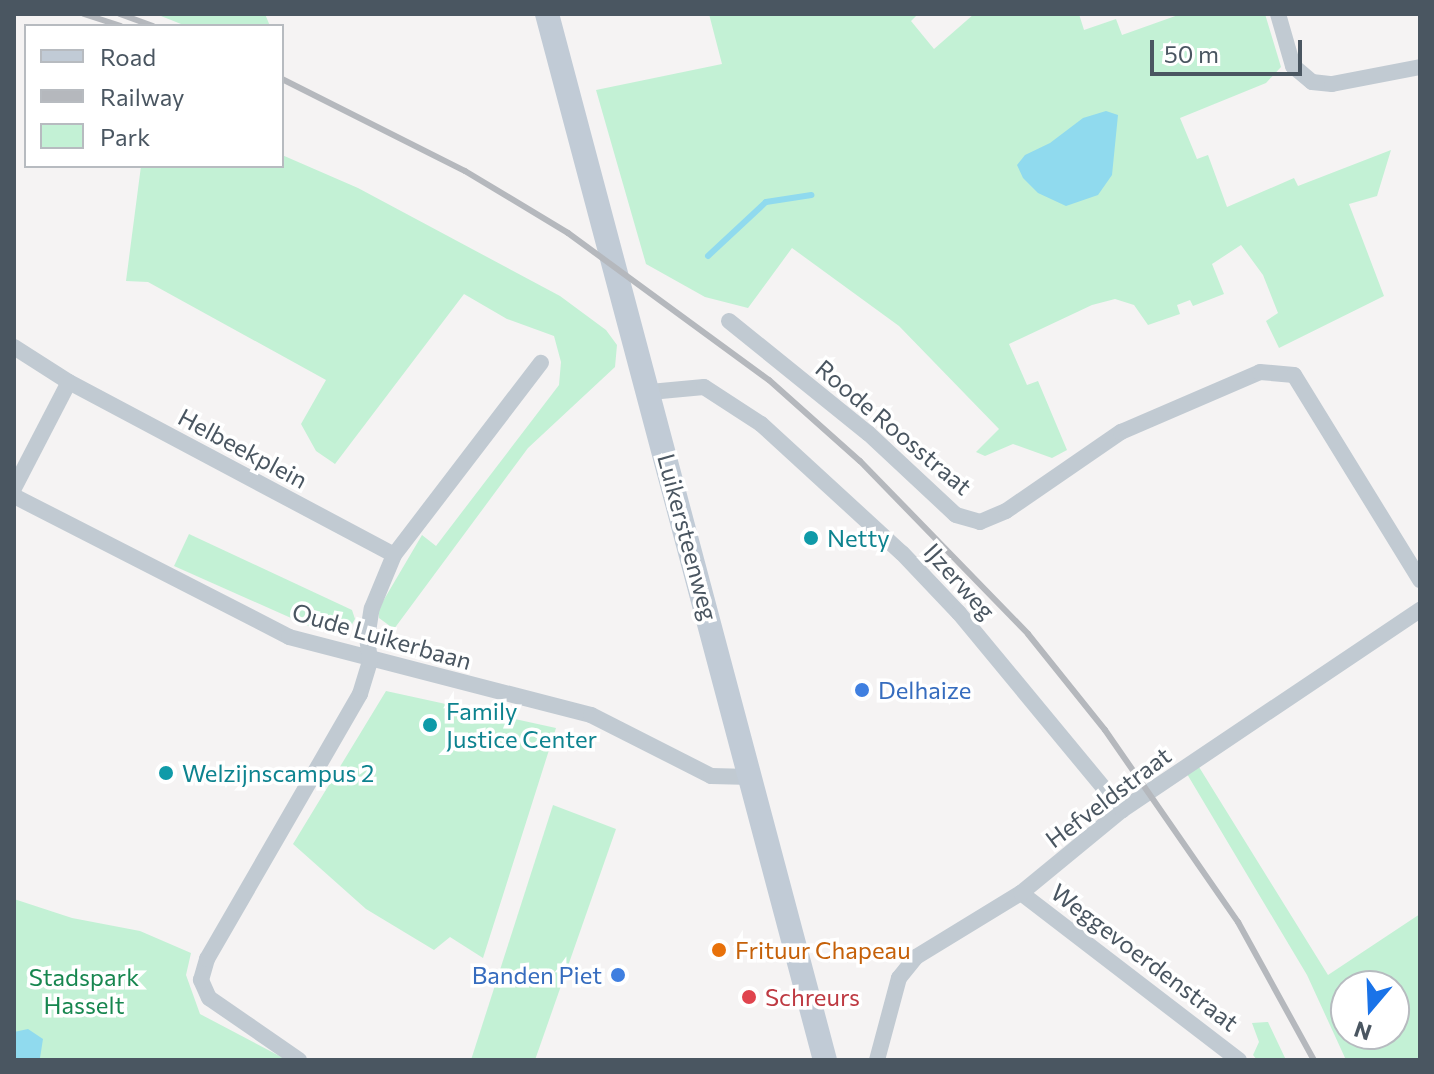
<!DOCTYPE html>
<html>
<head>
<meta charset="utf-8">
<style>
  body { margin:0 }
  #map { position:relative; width:1434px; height:1074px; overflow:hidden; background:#f5f3f3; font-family:Commissioner,sans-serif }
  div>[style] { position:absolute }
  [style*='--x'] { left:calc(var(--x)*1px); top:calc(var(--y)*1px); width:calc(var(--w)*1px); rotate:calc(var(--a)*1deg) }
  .green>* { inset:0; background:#c3f1d5 }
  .water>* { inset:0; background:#90daee }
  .stream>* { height:6px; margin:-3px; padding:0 3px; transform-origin:3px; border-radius:3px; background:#90daee }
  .street>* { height:16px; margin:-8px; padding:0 8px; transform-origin:8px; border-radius:8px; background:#c1cad2 }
  .secondary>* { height:24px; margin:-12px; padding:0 12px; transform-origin:12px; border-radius:12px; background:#c1cbd6 }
  .rail>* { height:6px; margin:-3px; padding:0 3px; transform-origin:3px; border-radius:3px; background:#b5b8bd }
  .dots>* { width:22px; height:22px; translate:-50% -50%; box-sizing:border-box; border:4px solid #fff; border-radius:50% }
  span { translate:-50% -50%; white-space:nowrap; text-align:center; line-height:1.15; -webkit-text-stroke:7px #fff; paint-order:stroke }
  .street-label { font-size:24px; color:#4a5661 }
  .culture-label { font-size:24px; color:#0d838f }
  .left { translate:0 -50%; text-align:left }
  .shop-label { font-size:24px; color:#366cbe }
  .right { translate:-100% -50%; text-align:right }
  .food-label { font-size:24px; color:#c56008 }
  .park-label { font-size:24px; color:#17864f }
  .health-label { font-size:24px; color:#be3a42 }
  .frame { position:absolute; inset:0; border:16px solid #4a5661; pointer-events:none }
  .legend { position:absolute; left:24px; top:24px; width:260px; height:144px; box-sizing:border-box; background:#fff; border:2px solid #b7bbc0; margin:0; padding:10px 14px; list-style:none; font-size:24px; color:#4a5661 }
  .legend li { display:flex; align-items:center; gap:16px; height:40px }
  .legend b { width:40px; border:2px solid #b7bbc0 }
  .north { position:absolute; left:1330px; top:970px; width:80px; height:80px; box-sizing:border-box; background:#fff; border:2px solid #b7bbc0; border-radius:50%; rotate:199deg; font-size:22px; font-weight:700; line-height:32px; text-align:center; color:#4a5661 }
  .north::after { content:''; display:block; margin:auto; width:28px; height:36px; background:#1a73e8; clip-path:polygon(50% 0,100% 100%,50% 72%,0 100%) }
  .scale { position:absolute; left:1150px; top:40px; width:152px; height:36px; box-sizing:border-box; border:4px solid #4a5661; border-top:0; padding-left:10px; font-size:24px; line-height:28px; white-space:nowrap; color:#4a5661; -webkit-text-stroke:6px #fff; paint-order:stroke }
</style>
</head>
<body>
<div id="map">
  <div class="green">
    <div style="clip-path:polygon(156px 14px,265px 14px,270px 26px,186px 26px)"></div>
    <div style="clip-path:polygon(709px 14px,918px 14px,911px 21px,934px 49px,974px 14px,1079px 14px,1084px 30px,1116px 19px,1122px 35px,1181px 14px,1265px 14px,1281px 67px,1266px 83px,1180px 118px,1197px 159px,1208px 155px,1227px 207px,1294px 178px,1298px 186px,1391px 150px,1377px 196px,1349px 204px,1384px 296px,1279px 348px,1266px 321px,1278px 313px,1263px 275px,1241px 245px,1212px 264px,1224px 294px,1193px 306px,1190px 300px,1177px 305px,1180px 314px,1148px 325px,1134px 305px,1115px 299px,1092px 305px,1009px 344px,1027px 385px,1038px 381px,1067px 450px,1052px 458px,1013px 444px,985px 456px,976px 452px,999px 429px,899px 326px,792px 248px,748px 308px,705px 297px,646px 264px,596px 90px,722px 64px)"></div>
    <div style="clip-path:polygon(282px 155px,358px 188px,560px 296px,606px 330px,617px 345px,615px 367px,528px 448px,394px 629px,379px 618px,379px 608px,422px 535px,436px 546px,559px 385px,561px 362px,554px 336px,507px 319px,464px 294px,335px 464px,316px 451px,301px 424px,326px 380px,148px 282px,126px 281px,141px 166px,282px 166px)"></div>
    <div style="clip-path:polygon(189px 534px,352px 610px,355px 619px,350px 628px,318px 630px,174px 566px)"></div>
    <div style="clip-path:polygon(386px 691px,556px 728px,483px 958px,450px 937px,434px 950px,366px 909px,293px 844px)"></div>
    <div style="clip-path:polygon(evenodd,1199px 767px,1328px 975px,1420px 914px,1420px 1060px,1346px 1060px,1307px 975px,1187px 774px,1199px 767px,1346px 986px,1394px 986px,1394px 1034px,1346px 1034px,1346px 986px)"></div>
    <div style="clip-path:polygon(553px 805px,616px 829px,535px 1060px,471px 1060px)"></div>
    <div style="clip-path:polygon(14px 899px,72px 918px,140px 931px,191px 953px,186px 975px,200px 1014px,287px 1060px,14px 1060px)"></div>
    <div style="clip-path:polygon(1267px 1022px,1268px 1022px,1286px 1060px,1257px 1060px,1253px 1055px,1259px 1042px,1252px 1023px)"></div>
  </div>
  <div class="water">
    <div style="clip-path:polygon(1106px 111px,1118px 115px,1112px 175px,1098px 195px,1066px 206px,1038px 193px,1023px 178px,1017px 165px,1025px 155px,1050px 143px,1083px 118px)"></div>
    <div style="clip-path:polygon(28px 1029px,43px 1039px,40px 1058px,14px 1060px,14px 1032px)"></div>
  </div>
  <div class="stream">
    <div style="--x:708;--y:256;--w:79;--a:-43"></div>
    <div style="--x:766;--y:202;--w:46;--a:-8.8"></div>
  </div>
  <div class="street">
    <div style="--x:1278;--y:14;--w:54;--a:73.9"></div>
    <div style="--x:1293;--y:66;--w:25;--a:40"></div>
    <div style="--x:1312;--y:82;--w:20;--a:6"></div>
    <div style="--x:1332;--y:84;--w:90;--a:-10.9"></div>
    <div style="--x:729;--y:321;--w:179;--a:38.9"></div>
    <div style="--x:868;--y:433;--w:120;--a:43"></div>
    <div style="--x:956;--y:515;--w:25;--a:16"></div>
    <div style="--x:980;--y:522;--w:28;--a:-23"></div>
    <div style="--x:1006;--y:511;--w:140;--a:-34.5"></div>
    <div style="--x:1121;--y:432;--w:151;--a:-23.3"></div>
    <div style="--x:1260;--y:372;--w:34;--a:5"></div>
    <div style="--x:1294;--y:375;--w:241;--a:58.4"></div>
    <div style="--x:14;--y:347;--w:65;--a:32.5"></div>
    <div style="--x:69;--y:382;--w:368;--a:28"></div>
    <div style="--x:650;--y:392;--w:54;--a:-5.3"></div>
    <div style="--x:704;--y:387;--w:68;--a:33"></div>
    <div style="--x:761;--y:424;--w:191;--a:42.5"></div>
    <div style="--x:902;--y:553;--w:83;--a:46.5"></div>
    <div style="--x:959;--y:613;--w:256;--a:50.4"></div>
    <div style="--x:14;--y:488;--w:119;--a:-62.6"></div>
    <div style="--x:14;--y:496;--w:309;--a:27.1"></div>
    <div style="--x:289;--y:637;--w:312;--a:14.5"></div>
    <div style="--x:591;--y:715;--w:135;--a:26.9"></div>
    <div style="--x:711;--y:776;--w:40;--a:1.4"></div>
    <div style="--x:1021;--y:893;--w:275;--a:37.5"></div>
    <div style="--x:299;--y:1060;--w:109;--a:-145.4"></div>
    <div style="--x:209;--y:998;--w:20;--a:-114"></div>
    <div style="--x:201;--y:980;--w:22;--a:-74"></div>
    <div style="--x:207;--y:959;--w:306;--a:-60"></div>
    <div style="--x:360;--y:694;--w:34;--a:-73"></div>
    <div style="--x:370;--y:661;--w:23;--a:-97"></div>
    <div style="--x:367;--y:638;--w:30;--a:-81"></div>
    <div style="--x:372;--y:608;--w:57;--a:-67.5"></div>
    <div style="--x:394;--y:555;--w:242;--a:-52.6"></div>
    <div style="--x:877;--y:1060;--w:85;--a:-75"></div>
    <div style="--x:899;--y:978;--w:27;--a:-51"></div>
    <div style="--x:916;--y:957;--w:123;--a:-31.4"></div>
    <div style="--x:1021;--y:893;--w:131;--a:-39.4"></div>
    <div style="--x:1122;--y:810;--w:359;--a:-33.9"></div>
  </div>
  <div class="secondary">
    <div style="--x:547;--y:14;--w:1082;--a:75.12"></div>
  </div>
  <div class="rail">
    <div style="--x:84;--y:14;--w:38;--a:18"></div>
    <div style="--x:120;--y:14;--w:35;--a:20"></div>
    <div style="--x:282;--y:79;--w:205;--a:26.7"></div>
    <div style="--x:465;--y:171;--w:120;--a:31"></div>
    <div style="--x:568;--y:233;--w:249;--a:36.2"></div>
    <div style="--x:769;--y:380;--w:122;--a:41.7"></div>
    <div style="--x:860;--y:461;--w:241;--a:45.8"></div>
    <div style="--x:1028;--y:634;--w:123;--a:51.3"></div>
    <div style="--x:1105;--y:730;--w:234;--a:55.3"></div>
    <div style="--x:1238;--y:922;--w:158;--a:61.2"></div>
  </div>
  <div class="dots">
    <div style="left:811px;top:538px;background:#0f9aa8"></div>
    <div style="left:862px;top:690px;background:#3f7fe0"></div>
    <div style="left:430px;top:725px;background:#0f9aa8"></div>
    <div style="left:166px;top:773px;background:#0f9aa8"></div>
    <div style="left:719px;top:950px;background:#e8710a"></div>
    <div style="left:618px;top:975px;background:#3f7fe0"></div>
    <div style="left:749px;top:997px;background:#e0444e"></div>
  </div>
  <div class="street-label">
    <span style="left:894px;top:427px;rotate:40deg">Roode Roosstraat</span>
    <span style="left:243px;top:448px;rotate:28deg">Helbeekplein</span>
    <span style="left:688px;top:537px;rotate:75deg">Luikersteenweg</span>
    <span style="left:960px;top:581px;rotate:48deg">IJzerweg</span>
    <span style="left:382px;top:636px;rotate:16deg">Oude Luikerbaan</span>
    <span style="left:1108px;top:797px;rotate:-37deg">Hefveldstraat</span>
    <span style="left:1145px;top:957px;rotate:37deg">Weggevoerdenstraat</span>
  </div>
  <div class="culture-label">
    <span class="left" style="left:827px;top:538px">Netty</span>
    <span class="left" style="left:446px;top:725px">Family<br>Justice Center</span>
    <span class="left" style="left:182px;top:773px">Welzijnscampus 2</span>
  </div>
  <div class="shop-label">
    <span class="left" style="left:878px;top:690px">Delhaize</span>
    <span class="right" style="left:602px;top:975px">Banden Piet</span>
  </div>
  <div class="food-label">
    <span class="left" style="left:735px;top:950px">Frituur Chapeau</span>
  </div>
  <div class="park-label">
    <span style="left:84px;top:991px">Stadspark<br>Hasselt</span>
  </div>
  <div class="health-label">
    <span class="left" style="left:765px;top:997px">Schreurs</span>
  </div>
  <div class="frame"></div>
  <ul class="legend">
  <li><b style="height:10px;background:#c1cbd6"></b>Road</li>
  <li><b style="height:10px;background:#b5b8bd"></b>Railway</li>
  <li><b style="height:22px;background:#c3f1d5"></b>Park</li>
  </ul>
  <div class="north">N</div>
  <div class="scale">50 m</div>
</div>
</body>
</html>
